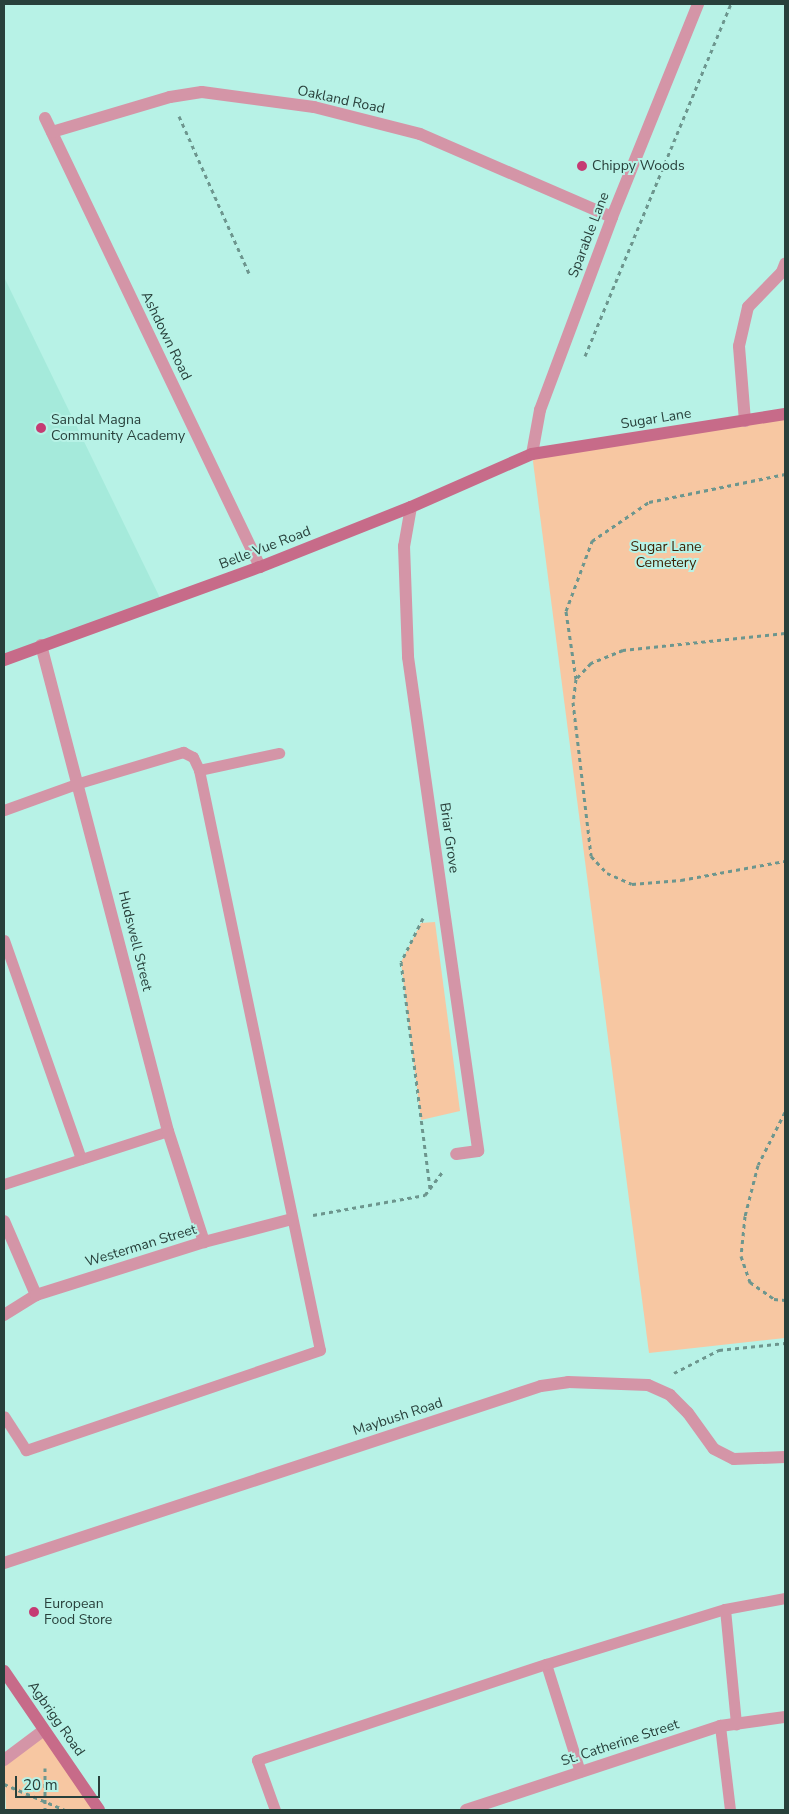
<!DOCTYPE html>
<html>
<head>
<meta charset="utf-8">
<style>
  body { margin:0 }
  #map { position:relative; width:789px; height:1814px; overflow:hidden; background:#b7f2e6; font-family:"Nunito Sans",sans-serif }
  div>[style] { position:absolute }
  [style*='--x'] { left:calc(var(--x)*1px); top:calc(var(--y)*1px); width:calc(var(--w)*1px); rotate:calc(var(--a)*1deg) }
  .built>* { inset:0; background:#a5eadb }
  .green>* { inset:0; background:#f7c7a2 }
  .path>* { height:3px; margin-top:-1.5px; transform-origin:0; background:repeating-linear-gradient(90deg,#6d968e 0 4px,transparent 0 8px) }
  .lane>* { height:11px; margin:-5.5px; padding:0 5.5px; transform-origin:5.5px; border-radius:5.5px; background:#d495a7 }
  .street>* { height:12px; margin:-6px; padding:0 6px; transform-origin:6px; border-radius:6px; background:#d495a7 }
  .secondary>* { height:12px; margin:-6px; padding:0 6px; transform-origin:6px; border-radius:6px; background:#c76b89 }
  .dots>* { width:14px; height:14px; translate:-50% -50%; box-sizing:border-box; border:2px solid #b7f2e6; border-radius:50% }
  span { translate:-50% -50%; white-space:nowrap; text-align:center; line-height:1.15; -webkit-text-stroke:4px #b7f2e6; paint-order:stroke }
  .street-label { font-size:14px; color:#28403b }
  .poi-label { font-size:14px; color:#28403b }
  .left { translate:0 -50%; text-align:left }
  .park-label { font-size:14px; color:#3e2105 }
  .frame { position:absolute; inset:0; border:5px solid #28403b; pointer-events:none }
  .scale { position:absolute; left:15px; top:1776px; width:85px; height:22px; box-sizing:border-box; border:2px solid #28403b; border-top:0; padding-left:6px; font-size:15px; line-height:18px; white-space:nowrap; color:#28403b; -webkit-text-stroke:4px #b7f2e6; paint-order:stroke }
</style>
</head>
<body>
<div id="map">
  <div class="built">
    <div style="clip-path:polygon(4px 277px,162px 602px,4px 660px)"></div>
  </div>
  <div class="green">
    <div style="clip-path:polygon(785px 414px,785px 1338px,649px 1353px,532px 454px)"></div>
    <div style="clip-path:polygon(435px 922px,460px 1111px,421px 1120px,401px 962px,421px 923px)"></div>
    <div style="clip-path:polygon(44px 1730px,99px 1810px,6px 1810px,4px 1760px)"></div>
  </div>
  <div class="path">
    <div style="--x:179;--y:116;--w:172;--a:66"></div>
    <div style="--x:585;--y:356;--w:381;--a:-67.5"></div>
    <div style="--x:785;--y:633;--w:163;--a:174"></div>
    <div style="--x:623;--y:650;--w:35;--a:158"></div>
    <div style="--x:591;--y:663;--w:22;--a:133"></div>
    <div style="--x:576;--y:679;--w:23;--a:97"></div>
    <div style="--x:573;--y:702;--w:155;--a:83.3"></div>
    <div style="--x:591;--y:856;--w:23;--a:47"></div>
    <div style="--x:607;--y:873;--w:27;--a:24"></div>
    <div style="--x:632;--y:884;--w:49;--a:-4.7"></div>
    <div style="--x:681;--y:880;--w:106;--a:-10.4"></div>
    <div style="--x:576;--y:679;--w:69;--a:-98.4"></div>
    <div style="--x:566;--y:611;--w:75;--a:-69.6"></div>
    <div style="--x:592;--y:541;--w:69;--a:-34.4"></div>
    <div style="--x:649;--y:502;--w:139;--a:-11.6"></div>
    <div style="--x:423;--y:918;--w:49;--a:116.6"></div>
    <div style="--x:401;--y:962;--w:229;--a:82.7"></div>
    <div style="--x:785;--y:1112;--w:59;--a:117"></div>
    <div style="--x:758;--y:1165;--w:53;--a:104.3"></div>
    <div style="--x:745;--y:1216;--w:40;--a:95.7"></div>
    <div style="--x:741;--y:1256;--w:28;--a:71"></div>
    <div style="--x:750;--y:1282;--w:29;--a:35"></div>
    <div style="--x:774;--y:1299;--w:11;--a:5"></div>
    <div style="--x:313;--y:1215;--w:114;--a:-10.1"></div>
    <div style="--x:425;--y:1195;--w:31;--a:-53"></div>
    <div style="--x:674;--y:1373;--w:51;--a:-27.1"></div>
    <div style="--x:719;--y:1350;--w:66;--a:-6.1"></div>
    <div style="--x:45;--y:1768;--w:42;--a:90"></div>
    <div style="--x:4;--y:1784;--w:66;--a:23.1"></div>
  </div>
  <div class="lane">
    <div style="--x:199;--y:770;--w:82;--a:-12"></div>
    <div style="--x:4;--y:810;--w:80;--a:-19.8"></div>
    <div style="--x:79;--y:783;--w:109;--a:-16.6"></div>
    <div style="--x:183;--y:752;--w:11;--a:27"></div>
    <div style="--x:193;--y:757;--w:14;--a:65"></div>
    <div style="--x:199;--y:770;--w:592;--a:78.22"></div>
    <div style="--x:320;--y:1350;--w:311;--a:161.2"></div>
    <div style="--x:26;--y:1450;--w:40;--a:-122.9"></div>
    <div style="--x:4;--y:940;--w:232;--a:70.6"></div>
    <div style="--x:4;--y:1184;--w:172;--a:-17.9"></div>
    <div style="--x:725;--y:1609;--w:116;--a:84.5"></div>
    <div style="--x:546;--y:1664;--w:113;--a:72.5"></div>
    <div style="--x:720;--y:1726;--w:85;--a:83.2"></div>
    <div style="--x:275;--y:1810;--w:53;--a:-109.8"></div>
    <div style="--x:257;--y:1760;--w:305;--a:-18.4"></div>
    <div style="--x:546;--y:1664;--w:187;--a:-17.1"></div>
    <div style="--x:725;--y:1609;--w:61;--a:-10.4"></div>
  </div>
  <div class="street">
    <div style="--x:45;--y:118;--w:498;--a:64.4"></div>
    <div style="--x:52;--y:132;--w:123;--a:-16.5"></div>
    <div style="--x:170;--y:97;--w:32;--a:-9"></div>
    <div style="--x:202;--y:92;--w:113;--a:7.6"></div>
    <div style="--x:314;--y:107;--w:109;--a:14.3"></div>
    <div style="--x:420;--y:134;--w:209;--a:23.4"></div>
    <div style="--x:745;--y:421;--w:75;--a:-94.6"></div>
    <div style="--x:739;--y:346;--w:40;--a:-77"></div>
    <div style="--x:748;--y:307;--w:49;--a:-45.8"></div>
    <div style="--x:782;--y:272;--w:9;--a:-69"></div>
    <div style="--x:532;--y:454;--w:45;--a:-79.7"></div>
    <div style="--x:540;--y:410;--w:206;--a:-69.5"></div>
    <div style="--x:612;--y:217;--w:230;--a:-68"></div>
    <div style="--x:411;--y:507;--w:40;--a:100"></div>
    <div style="--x:404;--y:546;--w:111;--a:87.9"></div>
    <div style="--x:408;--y:657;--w:499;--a:81.9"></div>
    <div style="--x:478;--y:1151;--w:22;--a:172"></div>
    <div style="--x:41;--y:645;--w:502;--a:75.36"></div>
    <div style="--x:168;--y:1131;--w:117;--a:72"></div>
    <div style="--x:4;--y:1221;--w:81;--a:66.6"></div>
    <div style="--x:4;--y:1315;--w:38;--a:-32"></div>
    <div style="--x:36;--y:1295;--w:176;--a:-17.5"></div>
    <div style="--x:204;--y:1242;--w:91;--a:-14.6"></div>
    <div style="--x:4;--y:1563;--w:565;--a:-18.24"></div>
    <div style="--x:541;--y:1386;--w:27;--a:-8"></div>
    <div style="--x:568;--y:1382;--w:80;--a:2.1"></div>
    <div style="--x:648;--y:1385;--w:24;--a:24"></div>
    <div style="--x:670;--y:1395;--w:25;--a:45"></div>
    <div style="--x:688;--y:1413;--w:44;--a:54.2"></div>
    <div style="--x:714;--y:1449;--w:22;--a:27"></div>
    <div style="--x:734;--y:1459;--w:51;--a:-2.2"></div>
    <div style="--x:4;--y:1760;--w:50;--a:-36.9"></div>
    <div style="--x:466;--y:1810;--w:268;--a:-18.3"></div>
    <div style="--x:720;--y:1726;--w:66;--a:-7.9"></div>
  </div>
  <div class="secondary">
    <div style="--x:4;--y:660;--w:272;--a:-20"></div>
    <div style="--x:260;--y:567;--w:162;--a:-21.7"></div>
    <div style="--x:411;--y:507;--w:132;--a:-23.7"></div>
    <div style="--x:532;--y:454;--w:256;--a:-9"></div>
    <div style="--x:4;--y:1671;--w:168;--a:55.6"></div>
  </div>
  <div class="dots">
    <div style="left:582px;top:166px;background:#c53b73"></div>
    <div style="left:41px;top:428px;background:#c53b73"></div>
    <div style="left:34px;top:1612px;background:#c53b73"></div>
  </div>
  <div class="street-label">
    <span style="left:341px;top:100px;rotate:12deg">Oakland Road</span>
    <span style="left:589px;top:235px;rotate:-69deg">Sparable Lane</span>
    <span style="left:166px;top:336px;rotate:64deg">Ashdown Road</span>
    <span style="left:656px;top:419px;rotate:-9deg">Sugar Lane</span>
    <span style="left:265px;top:548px;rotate:-21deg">Belle Vue Road</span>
    <span style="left:449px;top:838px;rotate:82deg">Briar Grove</span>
    <span style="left:135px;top:941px;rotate:76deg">Hudswell Street</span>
    <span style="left:141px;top:1246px;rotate:-17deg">Westerman Street</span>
    <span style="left:398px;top:1417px;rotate:-18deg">Maybush Road</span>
    <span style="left:56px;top:1719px;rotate:55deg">Agbrigg Road</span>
    <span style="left:620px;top:1743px;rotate:-18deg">St. Catherine Street</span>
  </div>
  <div class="poi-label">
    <span class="left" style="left:592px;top:166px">Chippy Woods</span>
    <span class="left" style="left:51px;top:428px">Sandal Magna<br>Community Academy</span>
    <span class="left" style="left:44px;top:1612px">European<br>Food Store</span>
  </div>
  <div class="park-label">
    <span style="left:666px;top:555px">Sugar Lane<br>Cemetery</span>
  </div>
  <div class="frame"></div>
  <div class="scale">20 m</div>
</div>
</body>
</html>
